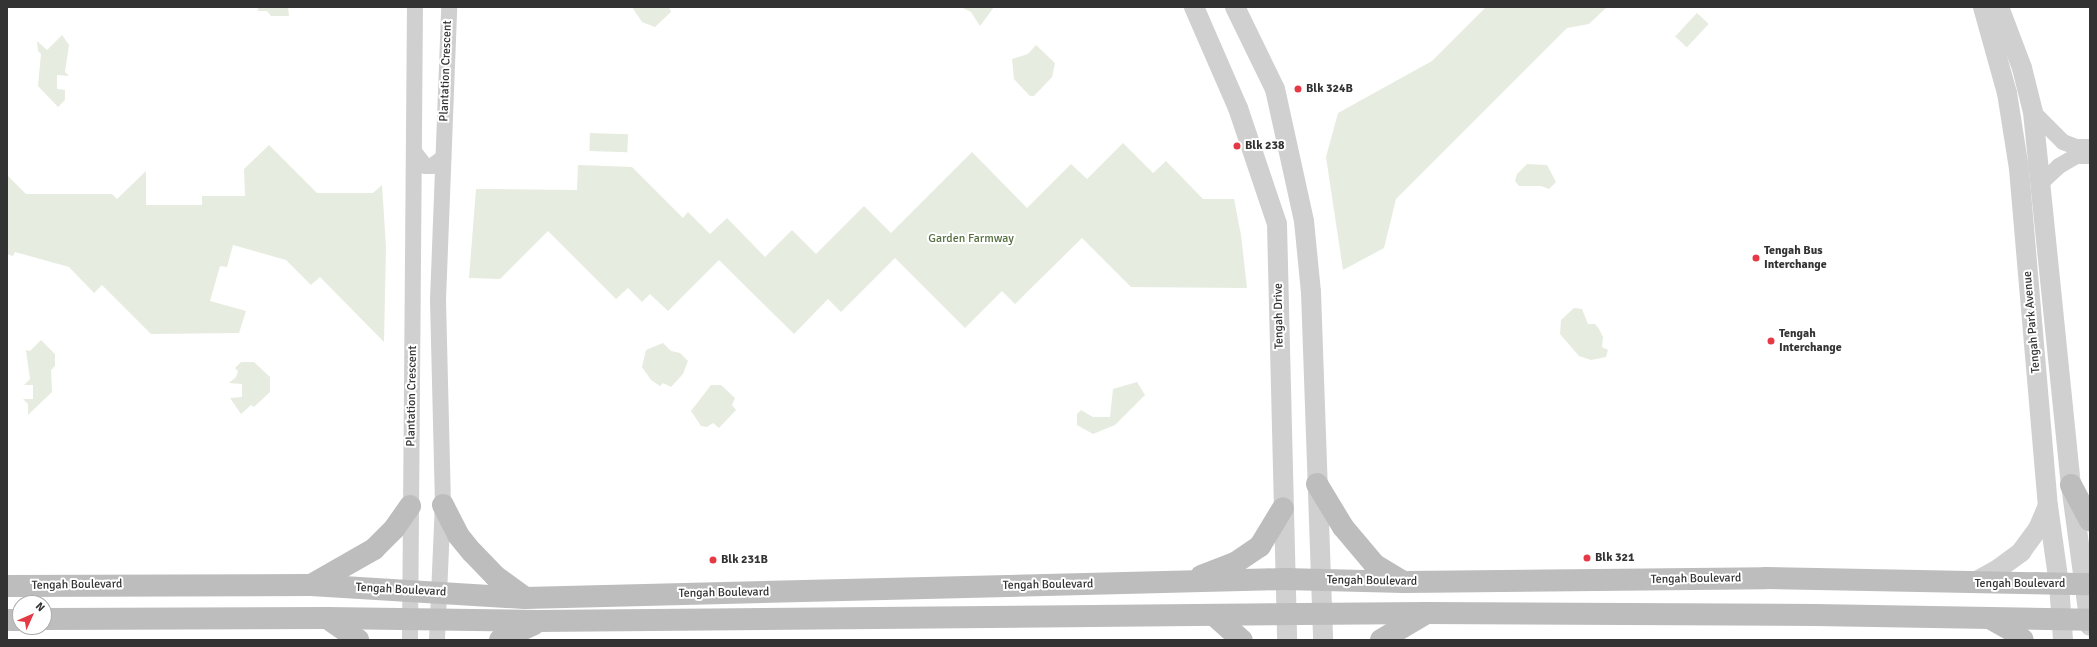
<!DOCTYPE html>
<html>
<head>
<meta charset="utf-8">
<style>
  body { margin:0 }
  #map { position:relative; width:2097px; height:647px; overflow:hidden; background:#fff; font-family:Signika,sans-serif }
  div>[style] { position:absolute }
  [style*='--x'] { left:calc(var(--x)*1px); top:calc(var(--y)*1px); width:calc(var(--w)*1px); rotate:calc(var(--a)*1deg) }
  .green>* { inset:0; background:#e6ecdf; transform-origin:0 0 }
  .minor>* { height:16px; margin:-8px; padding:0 8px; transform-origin:8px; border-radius:8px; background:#d0d0d0 }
  .tertiary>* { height:20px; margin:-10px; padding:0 10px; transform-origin:10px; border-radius:10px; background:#d0d0d0 }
  .secondary>* { height:22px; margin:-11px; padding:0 11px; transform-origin:11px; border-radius:11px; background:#bdbdbd }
  .dots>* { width:11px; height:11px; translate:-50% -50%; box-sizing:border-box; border:2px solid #fff; border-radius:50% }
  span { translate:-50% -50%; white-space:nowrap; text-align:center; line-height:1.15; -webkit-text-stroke:4px #fff; paint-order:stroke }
  .street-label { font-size:12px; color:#333 }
  .poi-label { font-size:12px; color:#333; font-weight:700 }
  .left { translate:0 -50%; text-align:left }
  .park-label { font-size:12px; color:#56703f }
  .frame { position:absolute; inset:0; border:8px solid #333; pointer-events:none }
  .north { position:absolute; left:12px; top:595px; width:40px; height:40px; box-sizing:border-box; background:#fff; border:1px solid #adadad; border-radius:50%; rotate:45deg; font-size:11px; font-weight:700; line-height:16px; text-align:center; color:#333 }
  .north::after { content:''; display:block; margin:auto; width:14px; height:18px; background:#e63946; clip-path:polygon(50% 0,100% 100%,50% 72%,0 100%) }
</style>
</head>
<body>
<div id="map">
  <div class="green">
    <div style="clip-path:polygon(258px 7px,288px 7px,289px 16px,271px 16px,267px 11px,258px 11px)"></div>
    <div style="clip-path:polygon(632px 7px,669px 7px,671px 12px,655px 27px,642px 22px)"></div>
    <div style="clip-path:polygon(961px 7px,994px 7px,980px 26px,971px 12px)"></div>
    <div style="clip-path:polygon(1486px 7px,1607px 7px,1589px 24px,1567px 28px,1396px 199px,1384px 248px,1343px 270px,1326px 157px,1338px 113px,1432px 61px)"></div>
    <div style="left:1697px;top:13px;width:16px;height:32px;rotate:43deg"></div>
    <div style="clip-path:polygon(62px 35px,69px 45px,65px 72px,69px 76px,57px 75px,57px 89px,65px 90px,65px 100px,58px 107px,38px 86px,41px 54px,38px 51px,37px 41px,47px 50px)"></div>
    <div style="clip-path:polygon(1036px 45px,1055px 63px,1052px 77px,1034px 96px,1030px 96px,1014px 79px,1012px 59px,1028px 54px)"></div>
    <div style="left:590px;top:133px;width:38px;height:18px;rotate:2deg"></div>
    <div style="clip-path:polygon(1123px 143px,1153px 173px,1166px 161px,1203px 199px,1234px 199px,1241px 235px,1247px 288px,1131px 287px,1082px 238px,1015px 304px,1002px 291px,965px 328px,895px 258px,841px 312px,828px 299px,794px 334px,719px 260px,668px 311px,650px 294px,642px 302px,628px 288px,616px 299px,548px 231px,500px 279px,469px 278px,476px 189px,577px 190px,578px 165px,632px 167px,683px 218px,688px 212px,710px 234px,727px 218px,765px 257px,792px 230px,816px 254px,864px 206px,891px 233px,972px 152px,1027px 208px,1071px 164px,1087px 179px)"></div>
    <div style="clip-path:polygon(269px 145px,317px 193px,373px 193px,382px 185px,386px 247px,384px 342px,320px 277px,311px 285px,286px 260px,233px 245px,227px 267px,220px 266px,210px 301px,246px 311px,239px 333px,151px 334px,102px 285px,94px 293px,69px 267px,15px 252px,13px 256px,7px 254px,7px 175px,26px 194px,112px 194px,117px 199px,146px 171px,146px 205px,202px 205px,202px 196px,245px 196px,244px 169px)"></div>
    <div style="clip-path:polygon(1527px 164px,1547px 165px,1556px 182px,1549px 189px,1541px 186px,1519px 186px,1515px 181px,1517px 174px)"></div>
    <div style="clip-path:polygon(1574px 308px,1582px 309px,1588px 324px,1595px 324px,1599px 329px,1603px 337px,1602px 347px,1608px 350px,1606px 357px,1591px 360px,1579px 356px,1560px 334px,1561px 320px)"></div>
    <div style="clip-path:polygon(41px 340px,55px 354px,55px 366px,51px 370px,52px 392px,28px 415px,28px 404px,23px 399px,33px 399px,33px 385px,24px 385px,30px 379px,26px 350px,30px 351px)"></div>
    <div style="clip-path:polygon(663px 343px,671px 351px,680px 353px,688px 361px,683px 374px,671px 387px,663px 383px,660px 386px,651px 380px,642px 367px,646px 350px)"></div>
    <div style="clip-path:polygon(241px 362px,254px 362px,270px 377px,270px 392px,254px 407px,251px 405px,241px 414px,230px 398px,242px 397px,242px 384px,229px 383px,236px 377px,238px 371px,235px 368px)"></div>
    <div style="clip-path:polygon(1137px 382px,1145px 395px,1115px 425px,1093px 434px,1077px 425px,1077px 414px,1081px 410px,1093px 417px,1110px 417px,1113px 389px)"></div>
    <div style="clip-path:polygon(711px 385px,721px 385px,735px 398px,732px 405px,736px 410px,719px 428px,713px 423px,707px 427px,701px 426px,691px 411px)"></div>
  </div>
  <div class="minor">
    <div style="--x:2033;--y:112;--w:42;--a:45"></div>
    <div style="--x:2063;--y:142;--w:14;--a:21"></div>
    <div style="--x:2076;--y:147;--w:14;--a:0"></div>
    <div style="--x:415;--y:153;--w:16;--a:52"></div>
    <div style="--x:425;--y:166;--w:7;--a:0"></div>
    <div style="--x:432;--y:166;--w:14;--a:-36"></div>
    <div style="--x:2041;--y:183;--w:25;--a:-43"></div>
    <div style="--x:2059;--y:166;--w:20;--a:-30"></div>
    <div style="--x:2076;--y:156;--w:14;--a:0"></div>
    <div style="--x:410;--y:640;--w:633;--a:-89.55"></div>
    <div style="--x:437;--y:640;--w:135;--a:-87.5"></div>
    <div style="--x:443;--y:505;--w:205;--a:-91.4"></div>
    <div style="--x:438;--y:300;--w:293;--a:-87.8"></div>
  </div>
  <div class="tertiary">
    <div style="--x:1194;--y:7;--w:110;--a:66.5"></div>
    <div style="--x:1238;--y:108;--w:122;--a:71.4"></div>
    <div style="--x:1277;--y:224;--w:416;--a:88.6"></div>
    <div style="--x:1235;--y:7;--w:91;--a:64"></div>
    <div style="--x:1275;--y:89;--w:135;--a:77.6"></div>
    <div style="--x:1304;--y:221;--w:71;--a:84.4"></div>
    <div style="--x:1311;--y:292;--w:348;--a:88"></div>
    <div style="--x:1983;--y:7;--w:89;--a:74.4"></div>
    <div style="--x:2007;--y:93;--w:77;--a:81"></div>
    <div style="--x:2019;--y:169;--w:338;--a:85.1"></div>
    <div style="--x:2048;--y:506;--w:79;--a:82"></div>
    <div style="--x:2059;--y:584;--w:56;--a:85.9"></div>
    <div style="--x:1999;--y:7;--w:65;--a:69.3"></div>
    <div style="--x:2022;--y:68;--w:45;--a:76"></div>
    <div style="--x:2033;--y:112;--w:375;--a:84.2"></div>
    <div style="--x:2071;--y:485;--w:142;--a:82.3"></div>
    <div style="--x:1973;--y:583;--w:29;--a:-29"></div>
    <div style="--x:1998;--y:569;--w:29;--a:-36"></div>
    <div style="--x:2021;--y:552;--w:29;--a:-54"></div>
    <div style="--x:2038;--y:529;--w:25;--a:-67"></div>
  </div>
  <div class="secondary">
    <div style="--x:1317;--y:484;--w:50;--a:58.8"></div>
    <div style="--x:1343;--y:527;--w:50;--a:49.9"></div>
    <div style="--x:1375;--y:565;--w:31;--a:31"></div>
    <div style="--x:2071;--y:485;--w:40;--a:62"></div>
    <div style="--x:443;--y:505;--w:34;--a:63"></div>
    <div style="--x:458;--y:535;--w:22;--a:51"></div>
    <div style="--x:472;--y:552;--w:33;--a:46"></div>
    <div style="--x:495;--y:576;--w:37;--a:36"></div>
    <div style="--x:1201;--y:576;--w:36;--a:-21"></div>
    <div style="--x:1235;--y:563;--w:30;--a:-34"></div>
    <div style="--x:1260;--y:546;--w:44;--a:-58.8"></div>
    <div style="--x:311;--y:585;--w:73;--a:-29.7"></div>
    <div style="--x:374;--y:549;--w:28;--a:-45"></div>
    <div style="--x:394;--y:529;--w:28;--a:-55"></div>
    <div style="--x:7;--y:586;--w:304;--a:-0.2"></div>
    <div style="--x:311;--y:585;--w:214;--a:3.5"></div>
    <div style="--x:525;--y:598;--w:759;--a:-1.43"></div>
    <div style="--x:1284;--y:579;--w:120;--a:1.4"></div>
    <div style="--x:1404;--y:582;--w:361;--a:-0.6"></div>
    <div style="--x:1765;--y:578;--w:325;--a:1.1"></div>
    <div style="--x:1215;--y:616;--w:36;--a:42"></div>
    <div style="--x:327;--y:618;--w:38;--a:35"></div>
    <div style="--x:44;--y:619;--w:283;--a:-0.2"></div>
    <div style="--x:327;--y:618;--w:212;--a:0.8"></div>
    <div style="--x:539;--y:621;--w:887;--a:-0.52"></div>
    <div style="--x:1426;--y:613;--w:389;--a:0.3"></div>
    <div style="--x:1815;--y:615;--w:275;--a:1"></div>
    <div style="--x:1991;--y:619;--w:25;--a:29"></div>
    <div style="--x:2013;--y:631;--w:13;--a:42"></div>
    <div style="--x:7;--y:620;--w:13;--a:0"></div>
    <div style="--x:500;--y:640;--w:38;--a:-25"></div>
    <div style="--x:1381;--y:640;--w:51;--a:-30.6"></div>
  </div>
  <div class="dots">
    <div style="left:1298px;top:89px;background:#e63946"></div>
    <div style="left:1237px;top:146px;background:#e63946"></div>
    <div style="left:1756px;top:258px;background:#e63946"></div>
    <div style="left:1771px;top:341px;background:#e63946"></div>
    <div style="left:1587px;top:558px;background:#e63946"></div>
    <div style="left:713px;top:560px;background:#e63946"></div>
  </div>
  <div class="street-label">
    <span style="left:446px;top:71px;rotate:-88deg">Plantation Crescent</span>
    <span style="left:1279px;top:316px;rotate:-91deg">Tengah Drive</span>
    <span style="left:2032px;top:322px;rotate:-95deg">Tengah Park Avenue</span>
    <span style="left:412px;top:396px;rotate:-89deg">Plantation Crescent</span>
    <span style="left:1696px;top:579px;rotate:-1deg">Tengah Boulevard</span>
    <span style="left:1372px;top:581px;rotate:1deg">Tengah Boulevard</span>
    <span style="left:2020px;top:584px">Tengah Boulevard</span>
    <span style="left:77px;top:585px;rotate:-1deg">Tengah Boulevard</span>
    <span style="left:1048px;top:585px;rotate:-1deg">Tengah Boulevard</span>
    <span style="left:401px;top:590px;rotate:3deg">Tengah Boulevard</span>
    <span style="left:724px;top:593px;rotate:-1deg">Tengah Boulevard</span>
  </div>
  <div class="poi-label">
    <span class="left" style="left:1306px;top:89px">Blk 324B</span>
    <span class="left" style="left:1245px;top:146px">Blk 238</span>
    <span class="left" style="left:1764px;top:258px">Tengah Bus<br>Interchange</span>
    <span class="left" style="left:1779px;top:341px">Tengah<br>Interchange</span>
    <span class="left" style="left:1595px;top:558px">Blk 321</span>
    <span class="left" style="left:721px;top:560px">Blk 231B</span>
  </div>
  <div class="park-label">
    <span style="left:971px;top:239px">Garden Farmway</span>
  </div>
  <div class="frame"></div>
  <div class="north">N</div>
</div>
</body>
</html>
